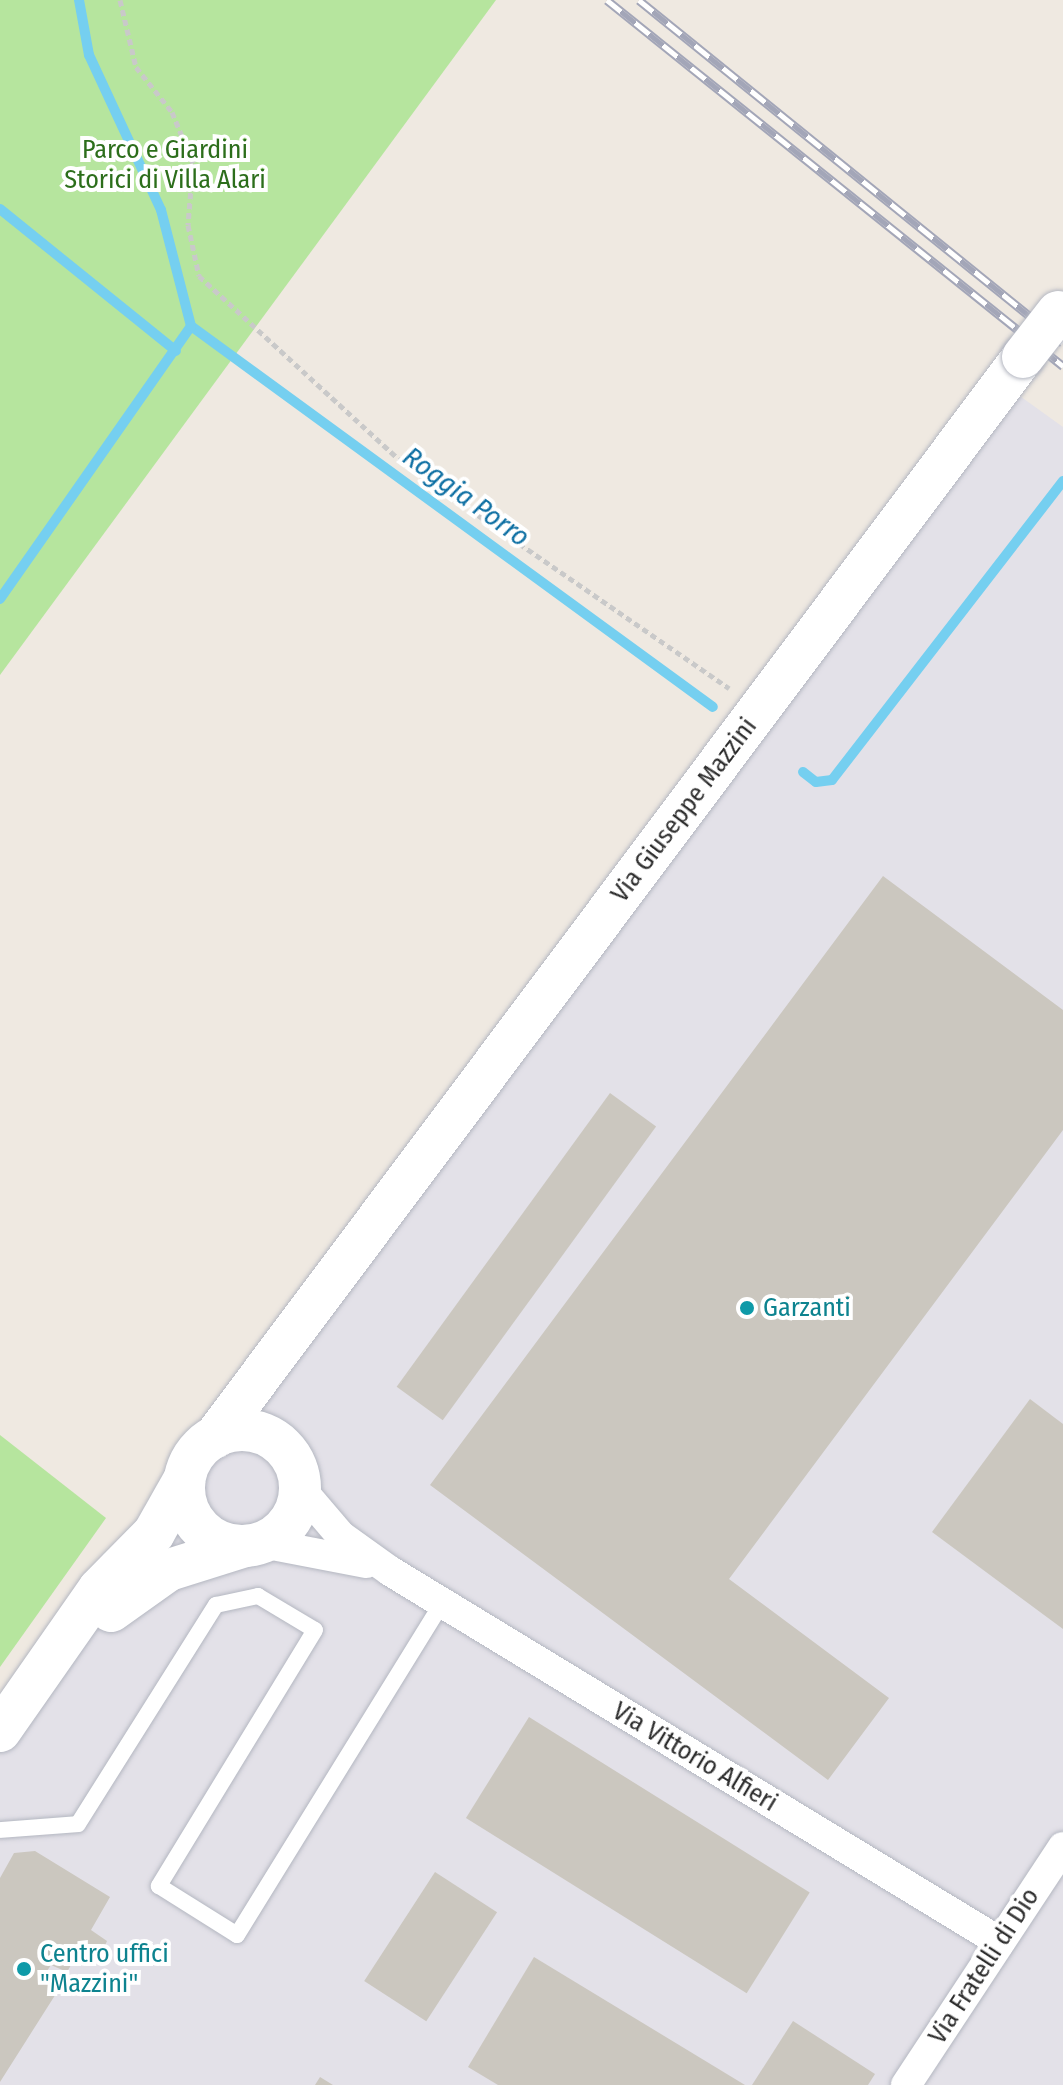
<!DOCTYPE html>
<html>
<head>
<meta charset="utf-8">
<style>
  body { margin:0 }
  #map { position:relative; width:1063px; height:2085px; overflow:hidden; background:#efe9e1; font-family:"Fira Sans Condensed",sans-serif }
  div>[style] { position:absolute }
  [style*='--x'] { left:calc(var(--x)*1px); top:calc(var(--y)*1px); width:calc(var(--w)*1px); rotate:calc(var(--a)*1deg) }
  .industrial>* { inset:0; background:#e3e1e8 }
  .green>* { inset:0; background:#b6e59e }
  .stream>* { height:10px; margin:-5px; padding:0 5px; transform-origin:5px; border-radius:5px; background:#75cff0 }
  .building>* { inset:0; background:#cbc7bf; transform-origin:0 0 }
  .path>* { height:5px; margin-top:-2.5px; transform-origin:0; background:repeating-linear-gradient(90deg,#c9c9c9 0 6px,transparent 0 10px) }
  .roads { filter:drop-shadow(0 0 2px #b4b7c1) drop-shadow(0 0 2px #b4b7c1) }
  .lane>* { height:16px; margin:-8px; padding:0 8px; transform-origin:8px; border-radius:8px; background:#fff }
  .street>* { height:30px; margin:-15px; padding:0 15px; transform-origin:15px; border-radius:15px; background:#fff }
  .secondary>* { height:42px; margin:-21px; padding:0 21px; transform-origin:21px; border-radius:21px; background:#fff }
  .secondary>.ring { margin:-21px; padding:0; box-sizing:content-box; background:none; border:42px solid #fff; border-radius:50% }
  .rail>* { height:9px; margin-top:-4.5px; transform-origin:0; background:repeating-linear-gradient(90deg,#fff 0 18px,#a3a6b8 0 36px); box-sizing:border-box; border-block:2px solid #a3a6b8 }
  .bridges { filter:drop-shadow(0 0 2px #b4b7c1) drop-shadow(0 0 2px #b4b7c1) }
  .secondary-bridge>* { height:42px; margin:-21px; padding:0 21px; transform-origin:21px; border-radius:21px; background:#fff }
  .dots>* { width:22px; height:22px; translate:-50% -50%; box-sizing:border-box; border:4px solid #fff; border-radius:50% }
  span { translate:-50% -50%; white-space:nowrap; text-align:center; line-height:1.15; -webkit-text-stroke:8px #fff; paint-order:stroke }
  .park-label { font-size:26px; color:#2c6e1b }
  .street-label { font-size:26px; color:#2e2e2e }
  .culture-label { font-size:26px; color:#0d838f }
  .left { translate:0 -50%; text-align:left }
  .water-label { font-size:28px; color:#0d6fa3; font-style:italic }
</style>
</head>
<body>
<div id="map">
  <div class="industrial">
    <div style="clip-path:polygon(1006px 386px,1063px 427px,1063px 2085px,0 2085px,0 1753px)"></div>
  </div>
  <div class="green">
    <div style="clip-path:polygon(0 0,496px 0,0 675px)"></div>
    <div style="clip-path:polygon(0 1435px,106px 1518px,0 1667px)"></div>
  </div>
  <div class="stream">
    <div style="--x:0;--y:209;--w:226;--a:38.9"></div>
    <div style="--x:191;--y:326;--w:646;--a:36.13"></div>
    <div style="--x:0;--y:599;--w:333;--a:-55"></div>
    <div style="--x:191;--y:326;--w:120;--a:-104.5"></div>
    <div style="--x:161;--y:210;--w:171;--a:-114.9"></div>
    <div style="--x:89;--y:55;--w:56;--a:-100.3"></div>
    <div style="--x:803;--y:772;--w:16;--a:38"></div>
    <div style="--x:816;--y:782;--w:16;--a:-7"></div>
    <div style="--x:832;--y:780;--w:378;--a:-52.3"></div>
  </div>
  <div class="building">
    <div style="clip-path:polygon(883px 876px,1063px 1010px,1063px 1130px,729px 1579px,889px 1698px,828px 1780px,430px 1485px)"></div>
    <div style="left:610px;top:1093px;width:57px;height:363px;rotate:36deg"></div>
    <div style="clip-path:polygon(1030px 1399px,1063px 1424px,1063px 1629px,932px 1532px)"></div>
    <div style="left:529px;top:1717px;width:331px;height:119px;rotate:32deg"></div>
    <div style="clip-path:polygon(35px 1851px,110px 1897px,91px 1930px,107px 1941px,100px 1957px,82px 1946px,67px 1972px,51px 1965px,41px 1980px,59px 1989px,0 2082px,0 1878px,14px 1853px)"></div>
    <div style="left:435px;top:1872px;width:74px;height:130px;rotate:33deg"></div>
    <div style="clip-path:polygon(534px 1957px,745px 2085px,498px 2085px,468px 2067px)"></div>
    <div style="clip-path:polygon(793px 2021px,875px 2074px,868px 2085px,752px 2085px)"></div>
    <div style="clip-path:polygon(320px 2077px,333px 2085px,315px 2085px)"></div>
  </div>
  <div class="path">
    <div style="--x:120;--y:0;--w:69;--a:76.6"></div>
    <div style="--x:136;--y:67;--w:58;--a:51.3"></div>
    <div style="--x:172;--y:112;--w:55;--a:67.6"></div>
    <div style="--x:193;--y:163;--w:62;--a:94.6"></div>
    <div style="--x:188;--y:225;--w:52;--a:77.8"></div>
    <div style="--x:199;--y:276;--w:278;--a:42.5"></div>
    <div style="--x:404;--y:464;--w:395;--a:34.6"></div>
  </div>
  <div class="roads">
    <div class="lane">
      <div style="--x:0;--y:1830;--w:78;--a:-4.4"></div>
      <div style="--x:78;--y:1824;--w:259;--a:-57.8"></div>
      <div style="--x:216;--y:1605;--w:43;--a:-12.1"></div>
      <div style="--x:258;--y:1596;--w:66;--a:30.8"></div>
      <div style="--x:315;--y:1630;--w:300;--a:121.4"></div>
      <div style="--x:159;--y:1886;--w:92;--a:32.1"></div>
      <div style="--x:237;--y:1935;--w:390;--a:-58.3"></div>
    </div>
    <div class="street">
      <div style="--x:300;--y:1488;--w:63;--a:49.5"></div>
      <div style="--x:341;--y:1536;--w:60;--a:35.5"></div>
      <div style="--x:390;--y:1571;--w:714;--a:31.31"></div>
      <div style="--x:262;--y:1543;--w:106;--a:10.9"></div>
      <div style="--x:906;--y:2085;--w:285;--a:-56.6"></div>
    </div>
    <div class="secondary">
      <div class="ring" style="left:184px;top:1430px;width:74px;height:74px"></div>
      <div style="--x:214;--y:1438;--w:1350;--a:-53.19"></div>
      <div style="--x:111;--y:1611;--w:71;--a:-35.3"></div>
      <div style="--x:169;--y:1570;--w:80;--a:-17.5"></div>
      <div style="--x:0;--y:1731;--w:173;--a:-55.1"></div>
      <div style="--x:99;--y:1589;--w:78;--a:-45.5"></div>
      <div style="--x:154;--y:1533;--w:61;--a:-60.5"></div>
    </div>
  </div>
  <div class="rail">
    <div style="--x:607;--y:0;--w:585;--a:38.75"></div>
    <div style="--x:639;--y:0;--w:545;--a:38.97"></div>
  </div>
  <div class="bridges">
    <div class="secondary-bridge">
      <div style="--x:1023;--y:357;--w:57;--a:-52.1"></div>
    </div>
  </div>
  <div class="dots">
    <div style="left:747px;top:1308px;background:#0f9aa8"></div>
    <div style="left:24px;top:1969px;background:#0f9aa8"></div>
  </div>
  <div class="park-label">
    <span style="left:165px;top:165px">Parco e Giardini<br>Storici di Villa Alari</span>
  </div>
  <div class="street-label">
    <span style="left:684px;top:810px;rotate:-53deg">Via Giuseppe Mazzini</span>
    <span style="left:695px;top:1757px;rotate:31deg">Via Vittorio Alfieri</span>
    <span style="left:984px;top:1966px;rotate:-57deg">Via Fratelli di Dio</span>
  </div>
  <div class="culture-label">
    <span class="left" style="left:763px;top:1308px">Garzanti</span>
    <span class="left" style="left:40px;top:1969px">Centro uffici<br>"Mazzini"</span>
  </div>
  <div class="water-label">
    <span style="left:466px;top:497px;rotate:36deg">Roggia Porro</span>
  </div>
</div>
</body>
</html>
